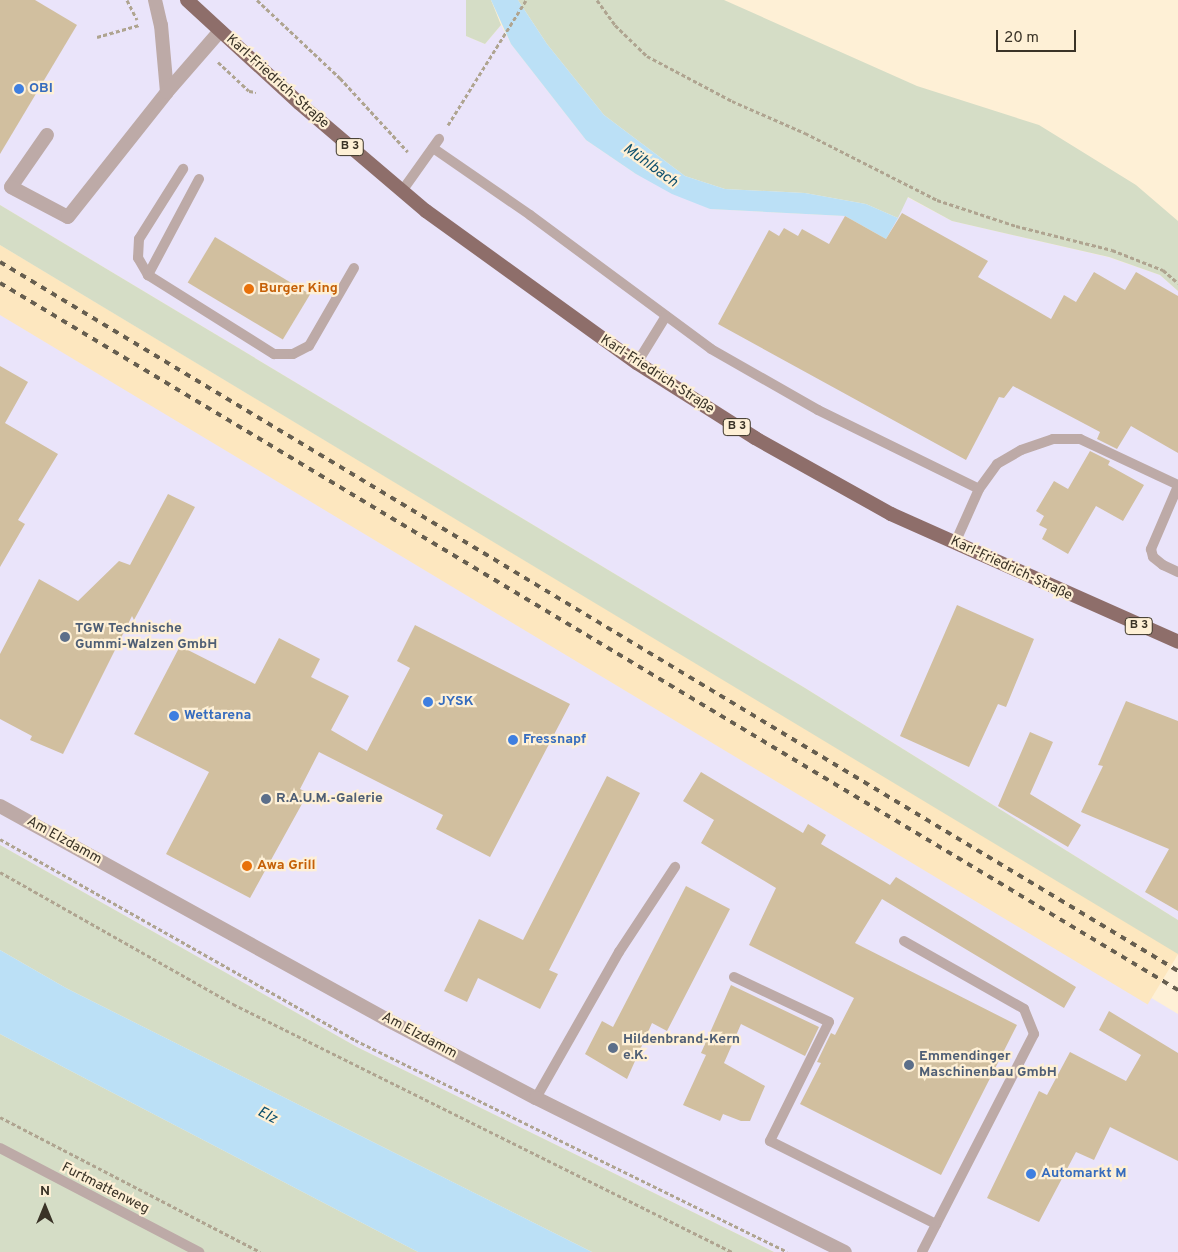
<!DOCTYPE html>
<html>
<head>
<meta charset="utf-8">
<style>
  body { margin:0 }
  #map { position:relative; width:1178px; height:1252px; overflow:hidden; background:#fef0d6; font-family:Overpass,sans-serif }
  div>[style] { position:absolute }
  [style*='--x'] { left:calc(var(--x)*1px); top:calc(var(--y)*1px); width:calc(var(--w)*1px); rotate:calc(var(--a)*1deg) }
  .commercial>* { inset:0; background:#eae4fa }
  .built>* { inset:0; background:#fde7bf; transform-origin:0 0 }
  .green>* { inset:0; background:#d5ddc6 }
  .water>* { inset:0; background:#bbe0f6 }
  .building>* { inset:0; background:#d1bf9f; transform-origin:0 0 }
  .path>* { height:3px; margin-top:-1.5px; transform-origin:0; background:repeating-linear-gradient(90deg,#afa490 0 4px,transparent 0 6.5px) }
  .service>* { height:10px; margin:-5px; padding:0 5px; transform-origin:5px; border-radius:5px; background:#bdaaa7 }
  .minor>* { height:14px; margin:-7px; padding:0 7px; transform-origin:7px; border-radius:7px; background:#bdaaa7 }
  .tertiary>* { height:14px; margin:-7px; padding:0 7px; transform-origin:7px; border-radius:7px; background:#bdaaa7 }
  .primary>* { height:14px; margin:-7px; padding:0 7px; transform-origin:7px; border-radius:7px; background:#8e6e6a }
  .rail>* { height:4px; margin-top:-2px; transform-origin:0; background:repeating-linear-gradient(90deg,#665e4f 0 6px,transparent 0 12px) }
  .dots>* { width:14px; height:14px; translate:-50% -50%; box-sizing:border-box; border:2px solid #fef0d6; border-radius:50% }
  span { translate:-50% -50%; white-space:nowrap; text-align:center; line-height:1.15; -webkit-text-stroke:4.5px #fef0d6; paint-order:stroke }
  .shield-label span { padding:1px 4px; background:#fef0d6; border:1px solid; border-radius:4px; -webkit-text-stroke-width:0 }
  .shield-label { font-size:12px; color:#3a3327; font-weight:700 }
  .street-label { font-size:14px; color:#3a3327 }
  .shop-label { font-size:14px; color:#366cbe; font-weight:700 }
  .left { translate:0 -50%; text-align:left }
  .food-label { font-size:14px; color:#c56008; font-weight:700 }
  .service-label { font-size:14px; color:#4e5e75; font-weight:700 }
  .water-label { font-size:15px; color:#0c4f6d; font-style:italic }
  .north { position:absolute; left:20px; top:1182px; width:50px; height:50px; -webkit-text-stroke:4px #fef0d6; paint-order:stroke; rotate:0deg; font-size:14px; font-weight:700; line-height:20px; text-align:center; color:#3a3327 }
  .north::after { content:''; display:block; margin:auto; width:18px; height:22px; background:#3a3327; clip-path:polygon(50% 0,100% 100%,50% 72%,0 100%) }
  .scale { position:absolute; left:996px; top:30px; width:80px; height:22px; box-sizing:border-box; border:2px solid #3a3327; border-top:0; padding-left:6px; font-size:15px; line-height:18px; white-space:nowrap; color:#3a3327; -webkit-text-stroke:4px #fef0d6; paint-order:stroke }
</style>
</head>
<body>
<div id="map">
  <div class="commercial">
    <div style="clip-path:polygon(0 0,466px 0,466px 36px,485px 44px,501px 25px,511px 44px,586px 140px,636px 174px,710px 209px,845px 216px,886px 239px,907px 197px,952px 221px,1108px 257px,1160px 275px,1178px 291px,1178px 920px,805px 688px,0 205px)"></div>
    <div style="clip-path:polygon(0 305px,1178px 1014px,1178px 1252px,774px 1252px,357px 1047px,0 845px)"></div>
  </div>
  <div class="built">
    <div style="left:0;top:245px;width:1375px;height:60px;rotate:31deg"></div>
  </div>
  <div class="green">
    <div style="clip-path:polygon(466px 0,491px 0,501px 25px,485px 44px,466px 36px)"></div>
    <div style="clip-path:polygon(518px 0,724px 0,917px 86px,1039px 125px,1136px 185px,1178px 221px,1178px 291px,1160px 275px,1109px 257px,952px 221px,908px 197px,898px 218px,866px 204px,805px 193px,725px 189px,685px 176px,604px 115px,547px 44px)"></div>
    <div style="clip-path:polygon(0 205px,805px 688px,1178px 920px,1178px 954px,0 245px)"></div>
    <div style="clip-path:polygon(0 845px,357px 1047px,774px 1252px,592px 1252px,66px 988px,0 950px)"></div>
    <div style="clip-path:polygon(0 1034px,418px 1252px,0 1252px)"></div>
  </div>
  <div class="water">
    <div style="clip-path:polygon(491px 0,518px 0,547px 44px,604px 115px,685px 176px,725px 189px,805px 193px,866px 204px,898px 218px,886px 239px,845px 216px,710px 209px,672px 194px,636px 174px,586px 140px,511px 44px)"></div>
    <div style="clip-path:polygon(0 950px,66px 988px,592px 1252px,418px 1252px,0 1034px)"></div>
  </div>
  <div class="building">
    <div style="clip-path:polygon(0 0,35px 0,77px 25px,0 154px)"></div>
    <div style="clip-path:polygon(902px 213px,988px 261px,978px 277px,1051px 319px,1064px 295px,1076px 302px,1094px 272px,1125px 290px,1136px 272px,1178px 296px,1178px 453px,1131px 426px,1117px 449px,1097px 439px,1100px 432px,1013px 386px,1004px 398px,999px 397px,966px 460px,718px 324px,769px 230px,779px 236px,784px 228px,798px 236px,802px 229px,829px 244px,845px 216px,886px 239px)"></div>
    <div style="left:215px;top:237px;width:111px;height:53px;rotate:31deg"></div>
    <div style="clip-path:polygon(0 366px,28px 382px,5px 423px,58px 454px,18px 520px,25px 524px,0 567px)"></div>
    <div style="clip-path:polygon(1090px 451px,1110px 461px,1108px 465px,1144px 485px,1123px 521px,1096px 506px,1068px 554px,1042px 539px,1047px 529px,1039px 525px,1044px 516px,1036px 511px,1054px 481px,1068px 489px)"></div>
    <div style="clip-path:polygon(168px 494px,195px 507px,134px 620px,132px 616px,63px 754px,30px 740px,32px 736px,0 719px,0 654px,39px 579px,78px 601px,119px 561px,130px 565px)"></div>
    <div style="clip-path:polygon(957px 605px,1034px 639px,1006px 707px,998px 704px,969px 767px,900px 736px)"></div>
    <div style="clip-path:polygon(415px 625px,570px 704px,490px 857px,436px 829px,443px 815px,319px 752px,300px 789px,308px 793px,250px 898px,166px 854px,209px 772px,134px 734px,180px 646px,255px 684px,279px 638px,320px 659px,311px 677px,349px 696px,331px 730px,367px 751px,410px 668px,397px 661px)"></div>
    <div style="clip-path:polygon(1126px 701px,1178px 721px,1178px 911px,1145px 892px,1169px 849px,1081px 812px,1103px 766px,1098px 765px)"></div>
    <div style="clip-path:polygon(1030px 732px,1053px 742px,1030px 794px,1081px 825px,1068px 847px,998px 806px)"></div>
    <div style="clip-path:polygon(701px 772px,803px 833px,808px 824px,826px 835px,821px 844px,890px 885px,896px 877px,1076px 987px,1064px 1008px,882px 899px,855px 943px,1017px 1025px,941px 1175px,800px 1104px,821px 1063px,817px 1062px,831px 1033px,835px 1035px,854px 998px,749px 945px,776px 888px,701px 843px,714px 820px,683px 801px)"></div>
    <div style="clip-path:polygon(607px 776px,640px 793px,549px 970px,558px 974px,540px 1009px,478px 978px,467px 1002px,444px 991px,479px 919px,523px 940px)"></div>
    <div style="clip-path:polygon(686px 886px,730px 909px,667px 1031px,652px 1023px,627px 1079px,585px 1054px,602px 1021px,613px 1027px)"></div>
    <div style="clip-path:polygon(731px 985px,819px 1027px,805px 1056px,741px 1024px,724px 1063px,765px 1086px,750px 1121px,741px 1121px,723px 1114px,720px 1121px,683px 1105px,706px 1055px,701px 1053px)"></div>
    <div style="clip-path:polygon(1109px 1011px,1178px 1053px,1178px 1161px,1110px 1127px,1094px 1160px,1076px 1152px,1039px 1222px,987px 1198px,1039px 1091px,1047px 1095px,1070px 1052px,1126px 1081px,1141px 1055px,1099px 1030px)"></div>
  </div>
  <div class="path">
    <div style="--x:127;--y:0;--w:22;--a:63"></div>
    <div style="--x:257;--y:0;--w:114;--a:43.2"></div>
    <div style="--x:340;--y:78;--w:100;--a:47.4"></div>
    <div style="--x:597;--y:0;--w:31;--a:54"></div>
    <div style="--x:615;--y:25;--w:45;--a:44.1"></div>
    <div style="--x:647;--y:56;--w:96;--a:27.9"></div>
    <div style="--x:732;--y:101;--w:80;--a:23.7"></div>
    <div style="--x:805;--y:133;--w:148;--a:26.9"></div>
    <div style="--x:937;--y:200;--w:83;--a:18.2"></div>
    <div style="--x:1016;--y:226;--w:99;--a:14"></div>
    <div style="--x:1112;--y:250;--w:55;--a:21.4"></div>
    <div style="--x:1163;--y:270;--w:20;--a:41"></div>
    <div style="--x:97;--y:37;--w:44;--a:-15.9"></div>
    <div style="--x:218;--y:62;--w:42;--a:43.1"></div>
    <div style="--x:249;--y:91;--w:7;--a:8"></div>
    <div style="--x:448;--y:125;--w:147;--a:-58"></div>
    <div style="--x:0;--y:839;--w:408;--a:29.5"></div>
    <div style="--x:355;--y:1040;--w:481;--a:26.1"></div>
    <div style="--x:0;--y:872;--w:268;--a:29.5"></div>
    <div style="--x:233;--y:1004;--w:557;--a:26.43"></div>
    <div style="--x:0;--y:1117;--w:293;--a:27.4"></div>
  </div>
  <div class="service">
    <div style="--x:433;--y:148;--w:118;--a:34.6"></div>
    <div style="--x:530;--y:215;--w:225;--a:36.5"></div>
    <div style="--x:711;--y:349;--w:123;--a:29.7"></div>
    <div style="--x:818;--y:410;--w:179;--a:26.1"></div>
    <div style="--x:199;--y:179;--w:109;--a:118"></div>
    <div style="--x:148;--y:275;--w:149;--a:32.1"></div>
    <div style="--x:274;--y:354;--w:19;--a:0"></div>
    <div style="--x:293;--y:354;--w:18;--a:-27"></div>
    <div style="--x:309;--y:346;--w:90;--a:-60"></div>
    <div style="--x:402;--y:191;--w:64;--a:-54.6"></div>
    <div style="--x:148;--y:275;--w:20;--a:-120"></div>
    <div style="--x:138;--y:258;--w:19;--a:-87"></div>
    <div style="--x:139;--y:239;--w:83;--a:-57.8"></div>
    <div style="--x:637;--y:363;--w:55;--a:-58.3"></div>
    <div style="--x:1178;--y:486;--w:69;--a:113.2"></div>
    <div style="--x:1151;--y:549;--w:8;--a:76"></div>
    <div style="--x:1153;--y:557;--w:13;--a:39"></div>
    <div style="--x:1163;--y:565;--w:17;--a:25"></div>
    <div style="--x:955;--y:543;--w:59;--a:-66"></div>
    <div style="--x:979;--y:489;--w:31;--a:-54"></div>
    <div style="--x:997;--y:464;--w:28;--a:-30"></div>
    <div style="--x:1021;--y:450;--w:34;--a:-19"></div>
    <div style="--x:1053;--y:439;--w:27;--a:0"></div>
    <div style="--x:1080;--y:439;--w:108;--a:25.1"></div>
    <div style="--x:904;--y:941;--w:138;--a:29.5"></div>
    <div style="--x:1024;--y:1009;--w:27;--a:68"></div>
    <div style="--x:1034;--y:1034;--w:245;--a:117.2"></div>
    <div style="--x:734;--y:977;--w:105;--a:25.3"></div>
    <div style="--x:829;--y:1022;--w:133;--a:116.4"></div>
    <div style="--x:770;--y:1141;--w:186;--a:26.6"></div>
    <div style="--x:536;--y:1098;--w:168;--a:-60.4"></div>
    <div style="--x:619;--y:952;--w:102;--a:-56.6"></div>
    <div style="--x:0;--y:1148;--w:225;--a:27.6"></div>
  </div>
  <div class="minor">
    <div style="--x:155;--y:0;--w:26;--a:77"></div>
    <div style="--x:161;--y:25;--w:67;--a:84.9"></div>
    <div style="--x:47;--y:135;--w:63;--a:124.7"></div>
    <div style="--x:11;--y:187;--w:64;--a:27.8"></div>
    <div style="--x:68;--y:217;--w:159;--a:-51.6"></div>
    <div style="--x:167;--y:92;--w:81;--a:-49"></div>
  </div>
  <div class="tertiary">
    <div style="--x:0;--y:806;--w:439;--a:28.9"></div>
    <div style="--x:384;--y:1018;--w:172;--a:27.8"></div>
    <div style="--x:536;--y:1098;--w:345;--a:26.5"></div>
  </div>
  <div class="primary">
    <div style="--x:187;--y:0;--w:152;--a:42.6"></div>
    <div style="--x:299;--y:103;--w:167;--a:40.4"></div>
    <div style="--x:426;--y:211;--w:260;--a:35.8"></div>
    <div style="--x:637;--y:363;--w:140;--a:32.4"></div>
    <div style="--x:755;--y:438;--w:156;--a:29.2"></div>
    <div style="--x:891;--y:514;--w:314;--a:24"></div>
  </div>
  <div class="rail">
    <div style="--x:0;--y:262;--w:1375;--a:31.04"></div>
    <div style="--x:0;--y:283;--w:1374;--a:30.97"></div>
  </div>
  <div class="dots">
    <div style="left:19px;top:89px;background:#3f7fe0"></div>
    <div style="left:249px;top:289px;background:#e8710a"></div>
    <div style="left:65px;top:637px;background:#5c6f8a"></div>
    <div style="left:428px;top:702px;background:#3f7fe0"></div>
    <div style="left:174px;top:716px;background:#3f7fe0"></div>
    <div style="left:513px;top:740px;background:#3f7fe0"></div>
    <div style="left:266px;top:799px;background:#5c6f8a"></div>
    <div style="left:247px;top:866px;background:#e8710a"></div>
    <div style="left:613px;top:1048px;background:#5c6f8a"></div>
    <div style="left:909px;top:1065px;background:#5c6f8a"></div>
    <div style="left:1031px;top:1174px;background:#3f7fe0"></div>
  </div>
  <div class="shield-label">
    <span style="left:350px;top:147px">B 3</span>
    <span style="left:737px;top:427px">B 3</span>
    <span style="left:1139px;top:626px">B 3</span>
  </div>
  <div class="street-label">
    <span style="left:277px;top:82px;rotate:42deg">Karl-Friedrich-Straße</span>
    <span style="left:657px;top:375px;rotate:33deg">Karl-Friedrich-Straße</span>
    <span style="left:1011px;top:569px;rotate:25deg">Karl-Friedrich-Straße</span>
    <span style="left:64px;top:841px;rotate:29deg">Am Elzdamm</span>
    <span style="left:419px;top:1036px;rotate:28deg">Am Elzdamm</span>
    <span style="left:105px;top:1189px;rotate:27deg">Furtmattenweg</span>
  </div>
  <div class="shop-label">
    <span class="left" style="left:29px;top:89px">OBI</span>
    <span class="left" style="left:438px;top:702px">JYSK</span>
    <span class="left" style="left:184px;top:716px">Wettarena</span>
    <span class="left" style="left:523px;top:740px">Fressnapf</span>
    <span class="left" style="left:1041px;top:1174px">Automarkt M</span>
  </div>
  <div class="food-label">
    <span class="left" style="left:259px;top:289px">Burger King</span>
    <span class="left" style="left:257px;top:866px">Awa Grill</span>
  </div>
  <div class="service-label">
    <span class="left" style="left:75px;top:637px">TGW Technische<br>Gummi-Walzen GmbH</span>
    <span class="left" style="left:276px;top:799px">R.A.U.M.-Galerie</span>
    <span class="left" style="left:623px;top:1048px">Hildenbrand-Kern<br>e.K.</span>
    <span class="left" style="left:919px;top:1065px">Emmendinger<br>Maschinenbau GmbH</span>
  </div>
  <div class="water-label">
    <span style="left:650px;top:166px;rotate:36deg">Mühlbach</span>
    <span style="left:267px;top:1116px;rotate:27deg">Elz</span>
  </div>
  <div class="north">N</div>
  <div class="scale">20 m</div>
</div>
</body>
</html>
